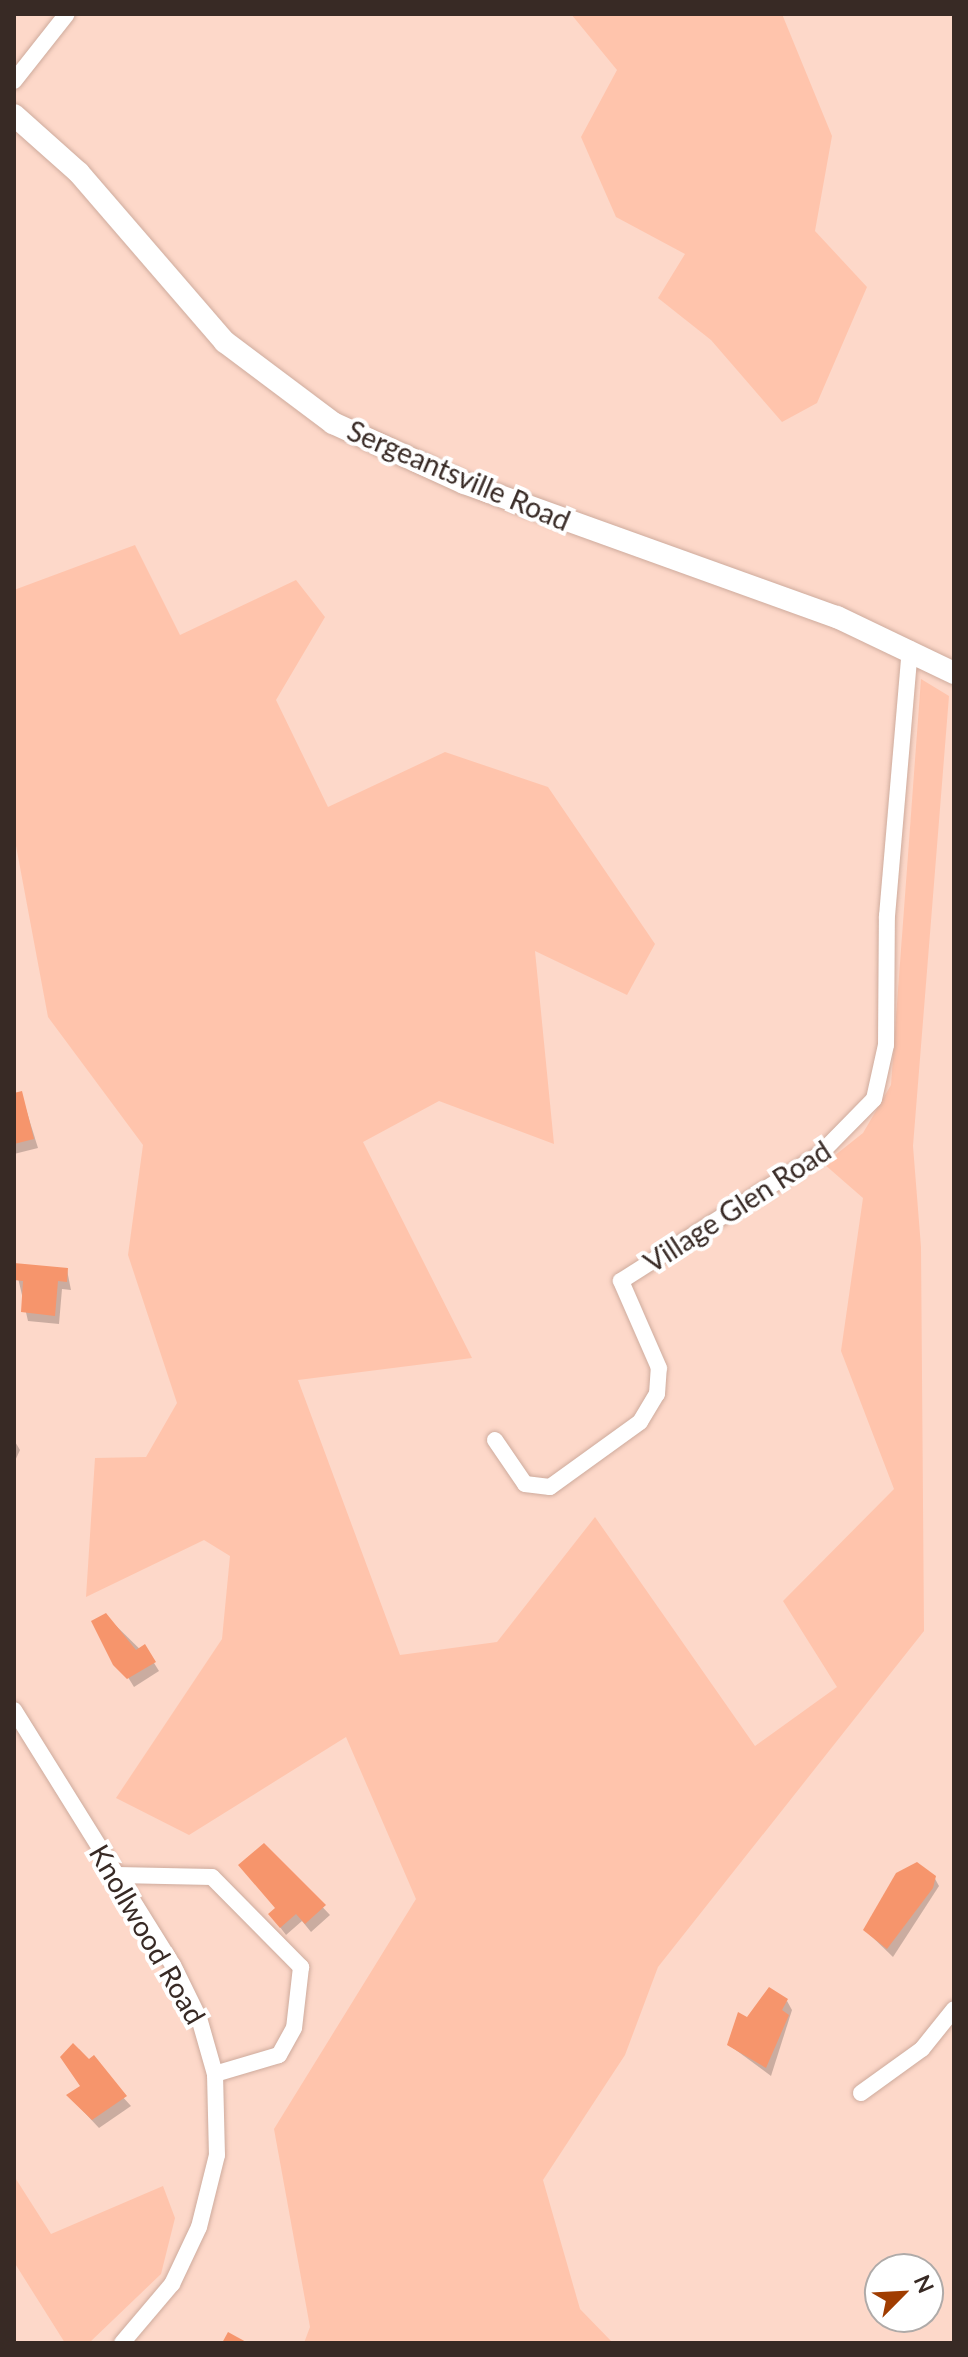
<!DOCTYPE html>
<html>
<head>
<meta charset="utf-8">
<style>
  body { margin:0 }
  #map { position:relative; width:968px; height:2357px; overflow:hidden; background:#fdd8c9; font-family:Lato,sans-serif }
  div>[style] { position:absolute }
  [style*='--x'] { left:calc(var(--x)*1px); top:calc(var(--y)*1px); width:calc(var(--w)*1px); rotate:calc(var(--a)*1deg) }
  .green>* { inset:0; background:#ffc4ac }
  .shadow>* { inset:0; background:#0003 }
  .building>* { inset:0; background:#f6956c }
  .roads { filter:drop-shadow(0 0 2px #ceab9d) drop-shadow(0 0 2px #ceab9d) }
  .minor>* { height:16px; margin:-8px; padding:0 8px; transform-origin:8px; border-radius:8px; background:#fff }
  .secondary>* { height:22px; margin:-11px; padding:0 11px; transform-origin:11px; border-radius:11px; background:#fff }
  span { translate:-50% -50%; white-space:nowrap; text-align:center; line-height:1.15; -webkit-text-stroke:8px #fff; paint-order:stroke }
  .street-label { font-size:28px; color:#382a25 }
  .frame { position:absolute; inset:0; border:16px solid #382a25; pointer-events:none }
  .north { position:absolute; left:864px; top:2253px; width:80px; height:80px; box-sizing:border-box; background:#fff; border:2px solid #afaaa8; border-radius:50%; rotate:66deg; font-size:22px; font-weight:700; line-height:32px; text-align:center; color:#382a25 }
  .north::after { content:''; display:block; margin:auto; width:28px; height:36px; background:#a03d01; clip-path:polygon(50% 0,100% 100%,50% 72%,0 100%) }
</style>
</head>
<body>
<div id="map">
  <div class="green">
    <div style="clip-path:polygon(571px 14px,782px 14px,832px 136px,815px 231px,867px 287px,817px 403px,782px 422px,711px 340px,658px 298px,685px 254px,616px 217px,581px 137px,617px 70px)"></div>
    <div style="clip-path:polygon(135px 545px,180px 635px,296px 580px,325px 617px,276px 700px,328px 807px,445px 752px,548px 787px,655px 944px,627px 995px,535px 951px,554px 1144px,439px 1101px,363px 1142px,472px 1358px,298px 1380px,400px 1655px,497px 1642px,595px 1517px,755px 1746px,837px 1687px,783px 1601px,894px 1489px,841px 1351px,863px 1198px,824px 1164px,863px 1133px,891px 1085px,921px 679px,949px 696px,913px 1146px,921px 1247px,924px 1631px,658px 1967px,625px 2055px,543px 2180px,580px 2309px,613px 2343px,304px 2343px,310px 2327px,274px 2129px,416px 1899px,346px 1737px,189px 1835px,116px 1798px,222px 1639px,230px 1556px,204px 1540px,86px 1597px,95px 1458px,146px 1457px,177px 1403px,128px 1255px,143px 1145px,48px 1017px,14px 835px,14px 590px)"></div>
    <div style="clip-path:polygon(14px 2176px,51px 2234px,163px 2186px,175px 2218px,161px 2274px,89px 2343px,65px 2343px,14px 2262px)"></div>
  </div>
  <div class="shadow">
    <div style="clip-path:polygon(21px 1093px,38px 1148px,14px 1154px,14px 1095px)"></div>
    <div style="clip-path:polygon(15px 1265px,67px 1270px,71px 1290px,62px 1289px,59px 1324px,28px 1321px)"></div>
    <div style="clip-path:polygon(14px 1440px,20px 1450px,14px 1463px)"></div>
    <div style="clip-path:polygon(105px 1615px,154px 1663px,159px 1671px,134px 1687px,94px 1622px)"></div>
    <div style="clip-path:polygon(264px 1845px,330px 1915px,311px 1932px,302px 1921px,286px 1935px,270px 1914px,276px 1909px)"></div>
    <div style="clip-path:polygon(934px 1877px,939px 1886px,893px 1957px,865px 1930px)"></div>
    <div style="clip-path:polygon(787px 2001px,792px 2010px,771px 2076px,729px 2045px,747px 2020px)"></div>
    <div style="clip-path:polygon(79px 2049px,131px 2106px,99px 2128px,69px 2096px,82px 2087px,63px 2058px)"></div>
  </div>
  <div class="building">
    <div style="clip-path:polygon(22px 1091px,34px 1139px,14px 1144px,14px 1093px)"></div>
    <div style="clip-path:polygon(14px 1263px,68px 1268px,67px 1282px,58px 1281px,55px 1316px,21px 1312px,23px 1281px,14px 1280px)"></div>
    <div style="clip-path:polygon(106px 1613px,136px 1650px,145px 1644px,156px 1662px,127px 1679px,113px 1665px,91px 1621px)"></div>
    <div style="clip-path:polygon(264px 1843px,326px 1905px,305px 1924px,296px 1914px,280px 1928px,268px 1914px,275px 1908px,238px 1865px)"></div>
    <div style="clip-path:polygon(917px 1862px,936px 1876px,933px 1888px,887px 1949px,863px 1930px,896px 1873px)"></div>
    <div style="clip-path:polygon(769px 1987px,788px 1999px,782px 2010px,789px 2015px,766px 2068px,727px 2045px,738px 2012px,747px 2017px)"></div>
    <div style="clip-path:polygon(73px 2043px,89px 2059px,94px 2055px,127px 2096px,92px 2120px,66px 2095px,80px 2086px,60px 2057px)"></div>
    <div style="clip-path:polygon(228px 2332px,248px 2343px,222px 2343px)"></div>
  </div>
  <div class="roads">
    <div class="minor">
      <div style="--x:14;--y:81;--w:85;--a:-51.7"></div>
      <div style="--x:495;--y:1440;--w:53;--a:55.7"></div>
      <div style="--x:525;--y:1484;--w:25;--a:7"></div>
      <div style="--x:550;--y:1487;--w:111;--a:-35.8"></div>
      <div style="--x:640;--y:1422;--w:33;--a:-59"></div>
      <div style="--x:657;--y:1394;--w:26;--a:-86"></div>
      <div style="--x:659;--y:1368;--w:95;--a:-113.6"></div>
      <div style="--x:621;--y:1281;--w:235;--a:-32.5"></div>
      <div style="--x:819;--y:1155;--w:78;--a:-45.5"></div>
      <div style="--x:874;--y:1099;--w:55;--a:-77.5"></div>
      <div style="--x:886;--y:1045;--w:129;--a:-89.6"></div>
      <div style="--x:887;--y:916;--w:268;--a:-85.1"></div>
      <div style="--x:14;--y:1710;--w:301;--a:58.1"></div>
      <div style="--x:173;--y:1965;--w:59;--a:63.9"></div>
      <div style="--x:199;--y:2018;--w:58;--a:74.1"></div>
      <div style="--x:215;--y:2074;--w:81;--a:88.6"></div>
      <div style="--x:217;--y:2155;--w:74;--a:104"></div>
      <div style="--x:199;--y:2227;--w:63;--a:115.3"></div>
      <div style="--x:172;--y:2284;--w:77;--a:130.3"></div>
      <div style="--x:117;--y:1875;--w:95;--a:1.2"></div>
      <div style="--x:212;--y:1877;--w:127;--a:45.3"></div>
      <div style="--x:301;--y:1967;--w:61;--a:96.5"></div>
      <div style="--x:294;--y:2028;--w:31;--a:119"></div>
      <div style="--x:279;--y:2055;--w:67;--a:163.5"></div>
      <div style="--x:861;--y:2093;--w:75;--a:-35.8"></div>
      <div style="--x:922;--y:2049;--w:51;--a:-51.3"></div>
    </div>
    <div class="secondary">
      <div style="--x:14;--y:115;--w:87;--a:41.7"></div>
      <div style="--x:79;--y:173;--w:223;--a:49.2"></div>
      <div style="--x:225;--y:342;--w:135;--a:36.9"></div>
      <div style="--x:333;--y:423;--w:144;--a:24.6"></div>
      <div style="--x:464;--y:483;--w:396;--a:19.8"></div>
      <div style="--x:837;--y:617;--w:130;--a:25.6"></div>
    </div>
  </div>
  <div class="street-label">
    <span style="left:459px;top:475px;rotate:23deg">Sergeantsville Road</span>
    <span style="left:737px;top:1206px;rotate:-33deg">Village Glen Road</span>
    <span style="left:148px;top:1934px;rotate:60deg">Knollwood Road</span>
  </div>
  <div class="frame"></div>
  <div class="north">N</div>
</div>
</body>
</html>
